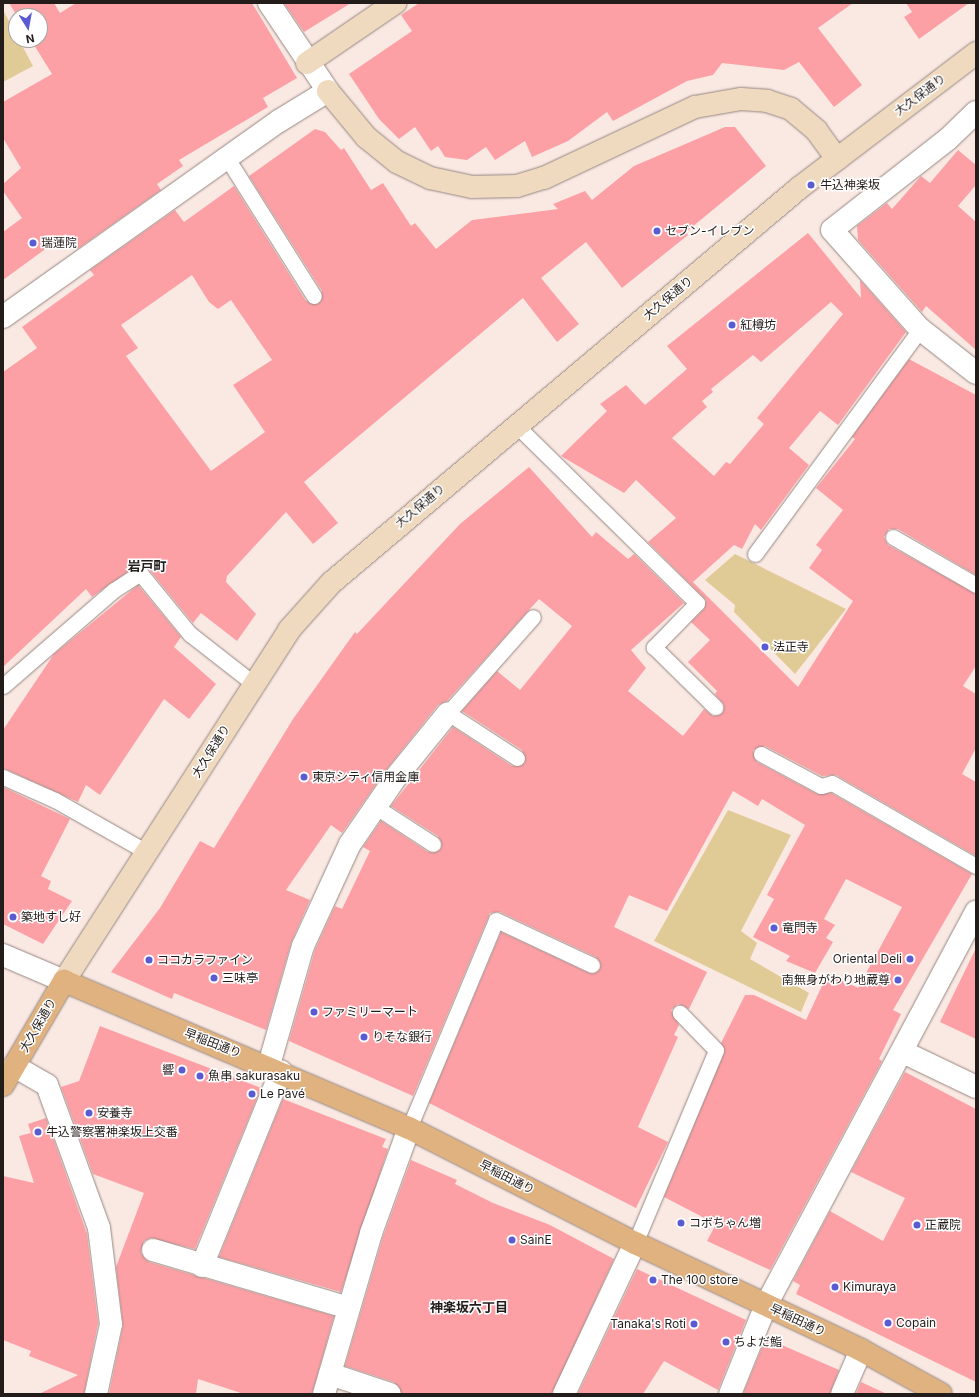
<!DOCTYPE html>
<html>
<head>
<meta charset="utf-8">
<style>
  body { margin:0 }
  #map { position:relative; width:979px; height:1397px; overflow:hidden; background:#fae9e3; font-family:Inter,"Noto Sans JP",sans-serif }
  div>[style] { position:absolute }
  [style*='--x'] { left:calc(var(--x)*1px); top:calc(var(--y)*1px); width:calc(var(--w)*1px); rotate:calc(var(--a)*1deg) }
  .green>* { inset:0; background:#e0ca95 }
  .building>* { inset:0; background:#fda0a6 }
  .roads { filter:drop-shadow(0 0 1px #968681) drop-shadow(0 0 1px #968681) }
  .lane>* { height:15px; margin:-7.5px; padding:0 7.5px; transform-origin:7.5px; border-radius:7.5px; background:#fff }
  .street>* { height:22px; margin:-11px; padding:0 11px; transform-origin:11px; border-radius:11px; background:#fff }
  .secondary>* { height:22px; margin:-11px; padding:0 11px; transform-origin:11px; border-radius:11px; background:#efd9bf }
  .primary>* { height:22px; margin:-11px; padding:0 11px; transform-origin:11px; border-radius:11px; background:#dfb27f }
  .dots>* { width:11px; height:11px; translate:-50% -50%; box-sizing:border-box; border:2px solid #fff; border-radius:50% }
  span { translate:-50% -50%; white-space:nowrap; text-align:center; line-height:1.15; -webkit-text-stroke:3px #fff; paint-order:stroke }
  .street-label { font-size:12px; color:#221c1a }
  .poi-label { font-size:12px; color:#221c1a }
  .left { translate:0 -50%; text-align:left }
  .right { translate:-100% -50%; text-align:right }
  .neighbourhood-label { font-size:13px; color:#221c1a; font-weight:700 }
  .frame { position:absolute; inset:0; border:4px solid #221c1a; pointer-events:none }
  .north { position:absolute; left:8px; top:8px; width:40px; height:40px; box-sizing:border-box; background:#fff; border:1px solid #a7a4a3; border-radius:50%; rotate:169deg; font-size:11px; font-weight:700; line-height:16px; text-align:center; color:#221c1a }
  .north::after { content:''; display:block; margin:auto; width:14px; height:18px; background:#5a5ad2; clip-path:polygon(50% 0,100% 100%,50% 72%,0 100%) }
</style>
</head>
<body>
<div id="map">
  <div class="green">
    <div style="clip-path:polygon(3px 10px,33px 66px,3px 82px)"></div>
    <div style="clip-path:polygon(735px 554px,846px 609px,795px 674px,734px 612px,735px 605px,705px 580px)"></div>
    <div style="clip-path:polygon(728px 810px,791px 835px,741px 931px,757px 943px,750px 959px,809px 993px,801px 1012px,654px 941px)"></div>
  </div>
  <div class="building">
    <div style="clip-path:polygon(9px 3px,54px 3px,60px 13px,76px 3px,252px 3px,297px 78px,263px 98px,268px 107px,179px 160px,183px 166px,157px 184px,161px 190px,76px 250px,66px 234px,3px 280px,3px 232px,22px 218px,3px 191px,3px 184px,21px 168px,3px 138px,3px 102px,52px 74px,31px 40px,40px 40px,40px 16px,17px 16px)"></div>
    <div style="clip-path:polygon(284px 3px,351px 3px,304px 32px)"></div>
    <div style="clip-path:polygon(419px 3px,853px 3px,818px 28px,862px 85px,834px 107px,799px 62px,784px 70px,722px 63px,713px 75px,687px 81px,613px 121px,607px 112px,568px 141px,532px 157px,525px 141px,495px 160px,486px 147px,467px 160px,445px 157px,438px 146px,431px 151px,415px 127px,399px 139px,379px 119px,349px 74px,412px 31px,401px 15px)"></div>
    <div style="clip-path:polygon(906px 3px,969px 3px,919px 39px,904px 17px,912px 12px)"></div>
    <div style="clip-path:polygon(evenodd,725px 127px,735px 127px,766px 166px,686px 232px,688px 235px,622px 288px,586px 242px,541px 278px,579px 324px,557px 342px,523px 298px,304px 482px,338px 523px,313px 544px,286px 512px,227px 576px,226px 582px,256px 614px,237px 641px,201px 613px,193px 623px,147px 567px,139px 564px,92px 597px,86px 589px,3px 667px,3px 372px,37px 348px,22px 327px,94px 275px,90px 270px,175px 210px,184px 222px,234px 186px,306px 301px,318px 304px,322px 291px,249px 176px,315px 129px,325px 132px,341px 150px,344px 148px,371px 190px,383px 183px,411px 226px,415px 223px,436px 249px,472px 220px,558px 209px,553px 204px,585px 191px,592px 200px,634px 166px,725px 127px,192px 275px,209px 302px,218px 309px,231px 300px,272px 360px,233px 385px,265px 432px,211px 471px,126px 356px,138px 348px,121px 325px,192px 275px)"></div>
    <div style="clip-path:polygon(958px 150px,976px 165px,976px 185px,958px 206px,976px 222px,976px 350px,926px 306px,922px 312px,858px 240px,857px 226px,887px 203px,892px 209px,921px 176px,930px 183px)"></div>
    <div style="clip-path:polygon(evenodd,808px 233px,861px 298px,860px 280px,906px 332px,838px 425px,820px 411px,789px 448px,809px 465px,761px 530px,755px 524px,742px 549px,734px 545px,693px 582px,798px 687px,853px 601px,809px 568px,822px 550px,816px 545px,843px 510px,816px 488px,855px 439px,852px 437px,909px 359px,976px 395px,976px 575px,898px 529px,889px 529px,884px 537px,888px 545px,976px 594px,976px 666px,963px 686px,976px 694px,976px 748px,962px 774px,976px 782px,976px 856px,836px 775px,822px 776px,765px 746px,753px 750px,757px 762px,817px 794px,831px 793px,972px 874px,893px 1010px,901px 1014px,879px 1059px,882px 1061px,770px 1270px,707px 1241px,716px 1224px,664px 1197px,724px 1053px,721px 1043px,745px 995px,754px 995px,806px 1020px,828px 973px,858px 988px,902px 907px,846px 879px,824px 919px,835px 925px,826px 938px,833px 942px,815px 973px,786px 961px,790px 956px,753px 937px,774px 899px,767px 895px,805px 825px,762px 799px,758px 806px,733px 791px,667px 911px,629px 895px,614px 927px,707px 972px,689px 1009px,678px 1004px,671px 1010px,679px 1025px,674px 1035px,678px 1037px,638px 1127px,668px 1142px,636px 1208px,429px 1103px,501px 932px,589px 973px,600px 968px,596px 957px,500px 912px,490px 913px,413px 1096px,289px 1041px,315px 950px,335px 906px,342px 909px,370px 851px,363px 847px,381px 821px,428px 852px,441px 849px,438px 836px,391px 806px,453px 727px,512px 766px,525px 763px,522px 750px,462px 711px,497px 671px,520px 690px,572px 626px,539px 599px,447px 701px,438px 705px,386px 770px,342px 833px,331px 825px,286px 890px,310px 900px,291px 943px,266px 1030px,174px 993px,172px 999px,111px 972px,160px 908px,200px 841px,214px 848px,293px 719px,355px 632px,357px 634px,460px 524px,529px 467px,592px 537px,596px 532px,628px 559px,634px 554px,684px 603px,631px 650px,646px 668px,628px 691px,683px 736px,704px 709px,713px 716px,722px 713px,724px 705px,715px 694px,717px 691px,688px 662px,710px 640px,691px 622px,704px 609px,706px 600px,648px 542px,676px 518px,636px 480px,624px 493px,561px 456px,607px 411px,600px 404px,626px 385px,645px 405px,687px 369px,667px 346px,808px 233px,831px 302px,843px 314px,757px 418px,764px 424px,730px 464px,726px 462px,714px 476px,672px 438px,707px 407px,702px 401px,713px 392px,711px 389px,753px 355px,761px 362px,831px 302px)"></div>
    <div style="clip-path:polygon(138px 585px,181px 637px,174px 647px,216px 684px,189px 719px,164px 699px,100px 795px,86px 785px,78px 802px,3px 768px,3px 730px,54px 654px)"></div>
    <div style="clip-path:polygon(3px 787px,70px 819px,41px 876px,51px 881px,48px 889px,72px 901px,43px 944px,3px 924px)"></div>
    <div style="clip-path:polygon(976px 948px,976px 1039px,940px 1022px)"></div>
    <div style="clip-path:polygon(100px 1026px,261px 1088px,195px 1249px,150px 1238px,144px 1241px,141px 1253px,149px 1262px,334px 1316px,312px 1394px,244px 1394px,198px 1379px,196px 1394px,109px 1394px,123px 1326px,116px 1267px,144px 1193px,93px 1174px,61px 1087px,79px 1081px)"></div>
    <div style="clip-path:polygon(905px 1072px,976px 1109px,976px 1382px,796px 1294px,800px 1285px,793px 1281px,830px 1211px,883px 1241px,905px 1198px,851px 1172px)"></div>
    <div style="clip-path:polygon(283px 1099px,386px 1139px,382px 1147px,388px 1149px,341px 1292px,219px 1257px)"></div>
    <div style="clip-path:polygon(46px 1118px,87px 1234px,98px 1323px,84px 1394px,39px 1394px,78px 1375px,29px 1356px,31px 1351px,3px 1340px,3px 1176px,34px 1183px,19px 1136px,31px 1133px,28px 1124px)"></div>
    <div style="clip-path:polygon(411px 1160px,457px 1180px,455px 1184px,493px 1203px,550px 1225px,614px 1259px,552px 1394px,402px 1394px,394px 1382px,345px 1366px,383px 1237px)"></div>
    <div style="clip-path:polygon(637px 1269px,746px 1320px,718px 1390px,664px 1361px,643px 1394px,578px 1394px)"></div>
    <div style="clip-path:polygon(766px 1338px,839px 1370px,830px 1394px,743px 1394px)"></div>
    <div style="clip-path:polygon(861px 1382px,887px 1394px,856px 1394px)"></div>
  </div>
  <div class="roads">
    <div class="lane">
      <div style="--x:227;--y:158;--w:163;--a:57.8"></div>
      <div style="--x:516;--y:425;--w:254;--a:44.5"></div>
      <div style="--x:697;--y:603;--w:62;--a:134.3"></div>
      <div style="--x:654;--y:647;--w:86;--a:44.5"></div>
      <div style="--x:893;--y:537;--w:96;--a:30"></div>
      <div style="--x:755;--y:554;--w:279;--a:-53.7"></div>
      <div style="--x:3;--y:686;--w:147;--a:-40.9"></div>
      <div style="--x:114;--y:590;--w:31;--a:-33"></div>
      <div style="--x:140;--y:573;--w:79;--a:50.7"></div>
      <div style="--x:190;--y:634;--w:81;--a:38"></div>
      <div style="--x:761;--y:754;--w:68;--a:28.1"></div>
      <div style="--x:821;--y:786;--w:11;--a:-15"></div>
      <div style="--x:832;--y:783;--w:166;--a:30"></div>
      <div style="--x:517;--y:758;--w:82;--a:-146.9"></div>
      <div style="--x:448;--y:713;--w:128;--a:-48.5"></div>
      <div style="--x:3;--y:777;--w:57;--a:23.9"></div>
      <div style="--x:55;--y:800;--w:106;--a:29.5"></div>
      <div style="--x:376;--y:807;--w:68;--a:33"></div>
      <div style="--x:409;--y:1128;--w:225;--a:-67.3"></div>
      <div style="--x:496;--y:920;--w:106;--a:25.1"></div>
      <div style="--x:635;--y:1243;--w:209;--a:-67.2"></div>
      <div style="--x:716;--y:1050;--w:52;--a:-134.2"></div>
    </div>
    <div class="street">
      <div style="--x:976;--y:112;--w:39;--a:136"></div>
      <div style="--x:948;--y:139;--w:147;--a:141.9"></div>
      <div style="--x:832;--y:230;--w:132;--a:48.4"></div>
      <div style="--x:920;--y:329;--w:71;--a:38.2"></div>
      <div style="--x:3;--y:317;--w:339;--a:-35.4"></div>
      <div style="--x:279;--y:121;--w:57;--a:-31.5"></div>
      <div style="--x:328;--y:91;--w:106;--a:-123.8"></div>
      <div style="--x:3;--y:955;--w:66;--a:23.1"></div>
      <div style="--x:903;--y:1052;--w:81;--a:25.6"></div>
      <div style="--x:269;--y:1065;--w:124;--a:-74.1"></div>
      <div style="--x:303;--y:946;--w:112;--a:-65.3"></div>
      <div style="--x:350;--y:844;--w:81;--a:-55.5"></div>
      <div style="--x:396;--y:777;--w:82;--a:-50.9"></div>
      <div style="--x:14;--y:1066;--w:38;--a:30"></div>
      <div style="--x:47;--y:1085;--w:152;--a:70"></div>
      <div style="--x:99;--y:1228;--w:97;--a:82.9"></div>
      <div style="--x:111;--y:1324;--w:72;--a:102.1"></div>
      <div style="--x:153;--y:1250;--w:204;--a:16.5"></div>
      <div style="--x:202;--y:1266;--w:210;--a:-67.9"></div>
      <div style="--x:330;--y:1374;--w:63;--a:18.4"></div>
      <div style="--x:324;--y:1394;--w:168;--a:-73.7"></div>
      <div style="--x:371;--y:1233;--w:112;--a:-70.1"></div>
      <div style="--x:564;--y:1394;--w:167;--a:-64.8"></div>
      <div style="--x:730;--y:1394;--w:96;--a:-68"></div>
      <div style="--x:766;--y:1305;--w:446;--a:-61.9"></div>
      <div style="--x:842;--y:1394;--w:48;--a:-66.6"></div>
    </div>
    <div class="secondary">
      <div style="--x:307;--y:63;--w:107;--a:-34.3"></div>
      <div style="--x:328;--y:91;--w:60;--a:50.4"></div>
      <div style="--x:366;--y:137;--w:40;--a:39"></div>
      <div style="--x:397;--y:162;--w:37;--a:26"></div>
      <div style="--x:430;--y:178;--w:43;--a:12.1"></div>
      <div style="--x:472;--y:187;--w:45;--a:-1.3"></div>
      <div style="--x:517;--y:186;--w:28;--a:-17"></div>
      <div style="--x:544;--y:178;--w:167;--a:-25.2"></div>
      <div style="--x:695;--y:107;--w:47;--a:-9.9"></div>
      <div style="--x:741;--y:99;--w:26;--a:4"></div>
      <div style="--x:767;--y:101;--w:25;--a:18"></div>
      <div style="--x:791;--y:109;--w:33;--a:40"></div>
      <div style="--x:816;--y:130;--w:36;--a:54"></div>
      <div style="--x:64;--y:981;--w:417;--a:-57.3"></div>
      <div style="--x:289;--y:630;--w:63;--a:-48.2"></div>
      <div style="--x:331;--y:583;--w:612;--a:-40.16"></div>
      <div style="--x:799;--y:188;--w:223;--a:-37.3"></div>
    </div>
    <div class="primary">
      <div style="--x:3;--y:1085;--w:121;--a:-59.6"></div>
      <div style="--x:64;--y:981;--w:375;--a:23.1"></div>
      <div style="--x:409;--y:1128;--w:254;--a:27"></div>
      <div style="--x:635;--y:1243;--w:250;--a:25.3"></div>
      <div style="--x:861;--y:1350;--w:91;--a:28.8"></div>
    </div>
  </div>
  <div class="dots">
    <div style="left:811px;top:185px;background:#5a5ad2"></div>
    <div style="left:657px;top:231px;background:#5a5ad2"></div>
    <div style="left:33px;top:243px;background:#5a5ad2"></div>
    <div style="left:732px;top:325px;background:#5a5ad2"></div>
    <div style="left:765px;top:647px;background:#5a5ad2"></div>
    <div style="left:304px;top:777px;background:#5a5ad2"></div>
    <div style="left:13px;top:917px;background:#5a5ad2"></div>
    <div style="left:774px;top:928px;background:#5a5ad2"></div>
    <div style="left:910px;top:959px;background:#5a5ad2"></div>
    <div style="left:149px;top:960px;background:#5a5ad2"></div>
    <div style="left:214px;top:978px;background:#5a5ad2"></div>
    <div style="left:898px;top:980px;background:#5a5ad2"></div>
    <div style="left:314px;top:1012px;background:#5a5ad2"></div>
    <div style="left:364px;top:1037px;background:#5a5ad2"></div>
    <div style="left:182px;top:1070px;background:#5a5ad2"></div>
    <div style="left:200px;top:1076px;background:#5a5ad2"></div>
    <div style="left:252px;top:1094px;background:#5a5ad2"></div>
    <div style="left:89px;top:1113px;background:#5a5ad2"></div>
    <div style="left:38px;top:1132px;background:#5a5ad2"></div>
    <div style="left:681px;top:1223px;background:#5a5ad2"></div>
    <div style="left:917px;top:1225px;background:#5a5ad2"></div>
    <div style="left:512px;top:1240px;background:#5a5ad2"></div>
    <div style="left:653px;top:1280px;background:#5a5ad2"></div>
    <div style="left:835px;top:1287px;background:#5a5ad2"></div>
    <div style="left:888px;top:1323px;background:#5a5ad2"></div>
    <div style="left:694px;top:1324px;background:#5a5ad2"></div>
    <div style="left:726px;top:1342px;background:#5a5ad2"></div>
  </div>
  <div class="street-label">
    <span style="left:920px;top:95px;rotate:-37deg">大久保通り</span>
    <span style="left:668px;top:298px;rotate:-40deg">大久保通り</span>
    <span style="left:420px;top:506px;rotate:-40deg">大久保通り</span>
    <span style="left:211px;top:751px;rotate:-58deg">大久保通り</span>
    <span style="left:38px;top:1025px;rotate:-60deg">大久保通り</span>
    <span style="left:213px;top:1043px;rotate:21deg">早稲田通り</span>
    <span style="left:507px;top:1177px;rotate:27deg">早稲田通り</span>
    <span style="left:798px;top:1320px;rotate:25deg">早稲田通り</span>
  </div>
  <div class="poi-label">
    <span class="left" style="left:820px;top:185px">牛込神楽坂</span>
    <span class="left" style="left:665px;top:231px">セブン-イレブン</span>
    <span class="left" style="left:41px;top:243px">瑞蓮院</span>
    <span class="left" style="left:740px;top:325px">紅樽坊</span>
    <span class="left" style="left:773px;top:647px">法正寺</span>
    <span class="left" style="left:312px;top:777px">東京シティ信用金庫</span>
    <span class="left" style="left:21px;top:917px">築地すし好</span>
    <span class="left" style="left:782px;top:928px">竜門寺</span>
    <span class="right" style="left:902px;top:959px">Oriental Deli</span>
    <span class="left" style="left:157px;top:960px">ココカラファイン</span>
    <span class="left" style="left:222px;top:978px">三味亭</span>
    <span class="right" style="left:890px;top:980px">南無身がわり地蔵尊</span>
    <span class="left" style="left:322px;top:1012px">ファミリーマート</span>
    <span class="left" style="left:372px;top:1037px">りそな銀行</span>
    <span class="right" style="left:174px;top:1070px">響</span>
    <span class="left" style="left:208px;top:1076px">魚串 sakurasaku</span>
    <span class="left" style="left:260px;top:1094px">Le Pavé</span>
    <span class="left" style="left:97px;top:1113px">安養寺</span>
    <span class="left" style="left:46px;top:1132px">牛込警察署神楽坂上交番</span>
    <span class="left" style="left:689px;top:1223px">コボちゃん増</span>
    <span class="left" style="left:925px;top:1225px">正蔵院</span>
    <span class="left" style="left:520px;top:1240px">SainE</span>
    <span class="left" style="left:661px;top:1280px">The 100 store</span>
    <span class="left" style="left:843px;top:1287px">Kimuraya</span>
    <span class="left" style="left:896px;top:1323px">Copain</span>
    <span class="right" style="left:686px;top:1324px">Tanaka's Roti</span>
    <span class="left" style="left:734px;top:1342px">ちよだ鮨</span>
  </div>
  <div class="neighbourhood-label">
    <span style="left:147px;top:566px">岩戸町</span>
    <span style="left:469px;top:1307px">神楽坂六丁目</span>
  </div>
  <div class="frame"></div>
  <div class="north">N</div>
</div>
</body>
</html>
